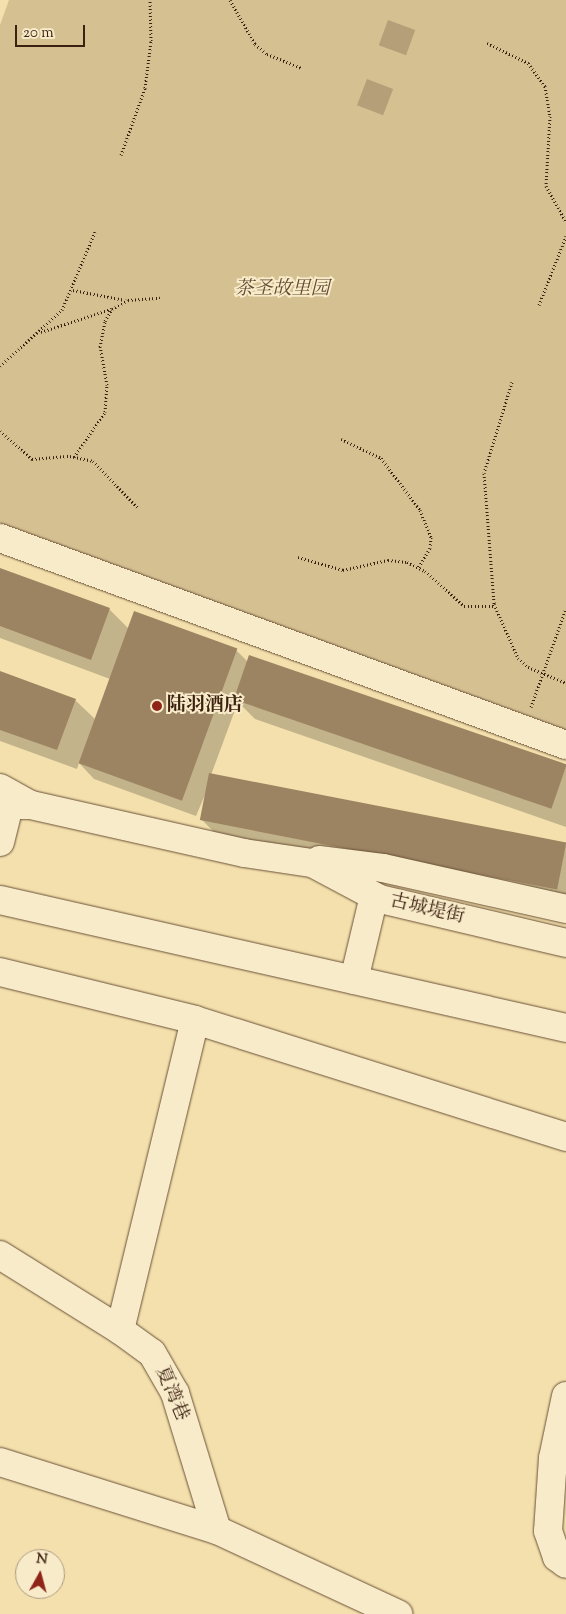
<!DOCTYPE html>
<html>
<head>
<meta charset="utf-8">
<style>
  body { margin:0 }
  #map { position:relative; width:566px; height:1614px; overflow:hidden; background:#f4e0ad; font-family:"Sorts Mill Goudy","Noto Serif SC",serif }
  div>[style] { position:absolute }
  [style*='--x'] { left:calc(var(--x)*1px); top:calc(var(--y)*1px); width:calc(var(--w)*1px); rotate:calc(var(--a)*1deg) }
  .green>* { inset:0; background:#d5c092 }
  .water>* { inset:0; background:#b59f78; transform-origin:0 0 }
  .shadow>* { inset:0; background:#0003 }
  .building>* { inset:0; background:#9c8462; transform-origin:0 0 }
  .path>* { height:3px; margin-top:-1.5px; transform-origin:0; background:repeating-linear-gradient(90deg,#3c2110 0 1px,transparent 0 3.5px) }
  .roads { filter:drop-shadow(0 0 1px #6a5137) drop-shadow(0 0 1px #6a5137) }
  .minor>* { height:28px; margin:-14px; padding:0 14px; transform-origin:14px; border-radius:14px; background:#f8ebca }
  .dots>* { width:14px; height:14px; translate:-50% -50%; box-sizing:border-box; border:2px solid #f8ebca; border-radius:50% }
  span { translate:-50% -50%; white-space:nowrap; text-align:center; line-height:1.15; -webkit-text-stroke:4px #f8ebca; paint-order:stroke }
  .park-label { font-size:19px; color:#624930; font-style:italic }
  .poi-label { font-size:19px; color:#3c2110; font-weight:700 }
  .left { translate:0 -50%; text-align:left }
  .street-label { font-size:19px; color:#3c2110 }
  .north { position:absolute; left:15px; top:1549px; width:50px; height:50px; box-sizing:border-box; background:#f8ebca; border:1px solid #ad9a80; border-radius:50%; rotate:7deg; font-size:14px; font-weight:700; line-height:20px; text-align:center; color:#3c2110 }
  .north::after { content:''; display:block; margin:auto; width:18px; height:22px; background:#8f2418; clip-path:polygon(50% 0,100% 100%,50% 72%,0 100%) }
  .scale { position:absolute; left:15px; top:25px; width:70px; height:22px; box-sizing:border-box; border:2px solid #3c2110; border-top:0; padding-left:6px; font-size:15px; line-height:18px; white-space:nowrap; color:#3c2110; -webkit-text-stroke:4px #f8ebca; paint-order:stroke }
</style>
</head>
<body>
<div id="map">
  <div class="green">
    <div style="clip-path:polygon(9px 0,566px 0,566px 730px,0 523px,0 25px)"></div>
  </div>
  <div class="water">
    <div style="left:388px;top:20px;width:29px;height:27px;rotate:20deg"></div>
    <div style="left:367px;top:79px;width:28px;height:28px;rotate:21deg"></div>
  </div>
  <div class="shadow">
    <div style="clip-path:polygon(0 569px,110px 610px,129px 629px,236px 650px,248px 662px,566px 768px,566px 827px,255px 719px,238px 702px,211px 775px,566px 846px,566px 908px,221px 839px,201px 819px,207px 790px,196px 816px,94px 779px,79px 763px,77px 769px,0 741px,0 672px,75px 700px,95px 719px,110px 679px,0 638px)"></div>
  </div>
  <div class="building">
    <div style="clip-path:polygon(0 568px,110px 608px,91px 660px,0 626px)"></div>
    <div style="left:134px;top:611px;width:110px;height:162px;rotate:20deg"></div>
    <div style="left:249px;top:655px;width:336px;height:47px;rotate:19deg"></div>
    <div style="clip-path:polygon(0 671px,76px 699px,57px 750px,0 730px)"></div>
    <div style="left:209px;top:773px;width:364px;height:48px;rotate:11deg"></div>
  </div>
  <div class="path">
    <div style="--x:230;--y:0;--w:51;--a:60.4"></div>
    <div style="--x:255;--y:44;--w:16;--a:40"></div>
    <div style="--x:267;--y:54;--w:37;--a:22"></div>
    <div style="--x:487;--y:43;--w:46;--a:26"></div>
    <div style="--x:528;--y:63;--w:29;--a:54"></div>
    <div style="--x:545;--y:86;--w:30;--a:81"></div>
    <div style="--x:550;--y:116;--w:70;--a:93.3"></div>
    <div style="--x:546;--y:186;--w:41;--a:60.9"></div>
    <div style="--x:121;--y:155;--w:71;--a:-70.3"></div>
    <div style="--x:145;--y:88;--w:47;--a:-82.7"></div>
    <div style="--x:151;--y:41;--w:41;--a:-91.4"></div>
    <div style="--x:73;--y:290;--w:53;--a:10.9"></div>
    <div style="--x:539;--y:305;--w:74;--a:-68.6"></div>
    <div style="--x:41;--y:332;--w:74;--a:-18.2"></div>
    <div style="--x:0;--y:366;--w:84;--a:-42.1"></div>
    <div style="--x:62;--y:310;--w:85;--a:-67.1"></div>
    <div style="--x:512;--y:382;--w:95;--a:107.1"></div>
    <div style="--x:484;--y:473;--w:131;--a:85.6"></div>
    <div style="--x:494;--y:604;--w:59;--a:66"></div>
    <div style="--x:518;--y:658;--w:13;--a:42"></div>
    <div style="--x:528;--y:667;--w:41;--a:22.8"></div>
    <div style="--x:0;--y:431;--w:43;--a:41.2"></div>
    <div style="--x:32;--y:459;--w:38;--a:-5"></div>
    <div style="--x:70;--y:456;--w:24;--a:12"></div>
    <div style="--x:93;--y:461;--w:65;--a:46.2"></div>
    <div style="--x:341;--y:439;--w:44;--a:25.4"></div>
    <div style="--x:381;--y:458;--w:65;--a:53.1"></div>
    <div style="--x:420;--y:510;--w:29;--a:68"></div>
    <div style="--x:431;--y:537;--w:11;--a:95"></div>
    <div style="--x:430;--y:548;--w:23;--a:121"></div>
    <div style="--x:74;--y:457;--w:55;--a:-55.4"></div>
    <div style="--x:105;--y:412;--w:27;--a:-86"></div>
    <div style="--x:107;--y:385;--w:39;--a:-100"></div>
    <div style="--x:100;--y:347;--w:26;--a:-79"></div>
    <div style="--x:105;--y:321;--w:14;--a:-60"></div>
    <div style="--x:112;--y:309;--w:18;--a:-29"></div>
    <div style="--x:128;--y:300;--w:32;--a:-4"></div>
    <div style="--x:298;--y:557;--w:47;--a:16.1"></div>
    <div style="--x:343;--y:570;--w:46;--a:-12.5"></div>
    <div style="--x:388;--y:560;--w:19;--a:6"></div>
    <div style="--x:407;--y:562;--w:20;--a:27"></div>
    <div style="--x:425;--y:571;--w:52;--a:41.9"></div>
    <div style="--x:464;--y:606;--w:31;--a:0"></div>
    <div style="--x:531;--y:707;--w:105;--a:-70.5"></div>
  </div>
  <div class="roads">
    <div class="minor">
      <div style="--x:0;--y:538;--w:603;--a:20.09"></div>
      <div style="--x:0;--y:788;--w:35;--a:29"></div>
      <div style="--x:31;--y:805;--w:31;--a:180"></div>
      <div style="--x:31;--y:805;--w:218;--a:12.7"></div>
      <div style="--x:244;--y:853;--w:69;--a:8.4"></div>
      <div style="--x:312;--y:863;--w:77;--a:27.9"></div>
      <div style="--x:380;--y:899;--w:191;--a:13.3"></div>
      <div style="--x:0;--y:842;--w:38;--a:-76"></div>
      <div style="--x:319;--y:860;--w:64;--a:7.1"></div>
      <div style="--x:383;--y:868;--w:188;--a:12.6"></div>
      <div style="--x:0;--y:900;--w:580;--a:12.74"></div>
      <div style="--x:0;--y:972;--w:201;--a:13.8"></div>
      <div style="--x:195;--y:1020;--w:389;--a:17.5"></div>
      <div style="--x:354;--y:980;--w:86;--a:-76.6"></div>
      <div style="--x:195;--y:1020;--w:319;--a:103.6"></div>
      <div style="--x:120;--y:1330;--w:39;--a:36"></div>
      <div style="--x:152;--y:1353;--w:46;--a:60.1"></div>
      <div style="--x:175;--y:1393;--w:143;--a:73"></div>
      <div style="--x:217;--y:1530;--w:200;--a:24.9"></div>
      <div style="--x:0;--y:1255;--w:142;--a:32"></div>
      <div style="--x:566;--y:1396;--w:63;--a:101.8"></div>
      <div style="--x:553;--y:1458;--w:73;--a:93.9"></div>
      <div style="--x:548;--y:1531;--w:28;--a:71"></div>
      <div style="--x:557;--y:1557;--w:11;--a:38"></div>
      <div style="--x:0;--y:1462;--w:227;--a:17.4"></div>
    </div>
  </div>
  <div class="dots">
    <div style="left:157px;top:706px;background:#8f2418"></div>
  </div>
  <div class="park-label">
    <span style="left:282px;top:290px">茶圣故里园</span>
  </div>
  <div class="poi-label">
    <span class="left" style="left:167px;top:706px">陆羽酒店</span>
  </div>
  <div class="street-label">
    <span style="left:427px;top:910px;rotate:13deg">古城堤街</span>
    <span style="left:171px;top:1394px;rotate:67deg">夏湾巷</span>
  </div>
  <div class="north">N</div>
  <div class="scale">20 m</div>
</div>
</body>
</html>
